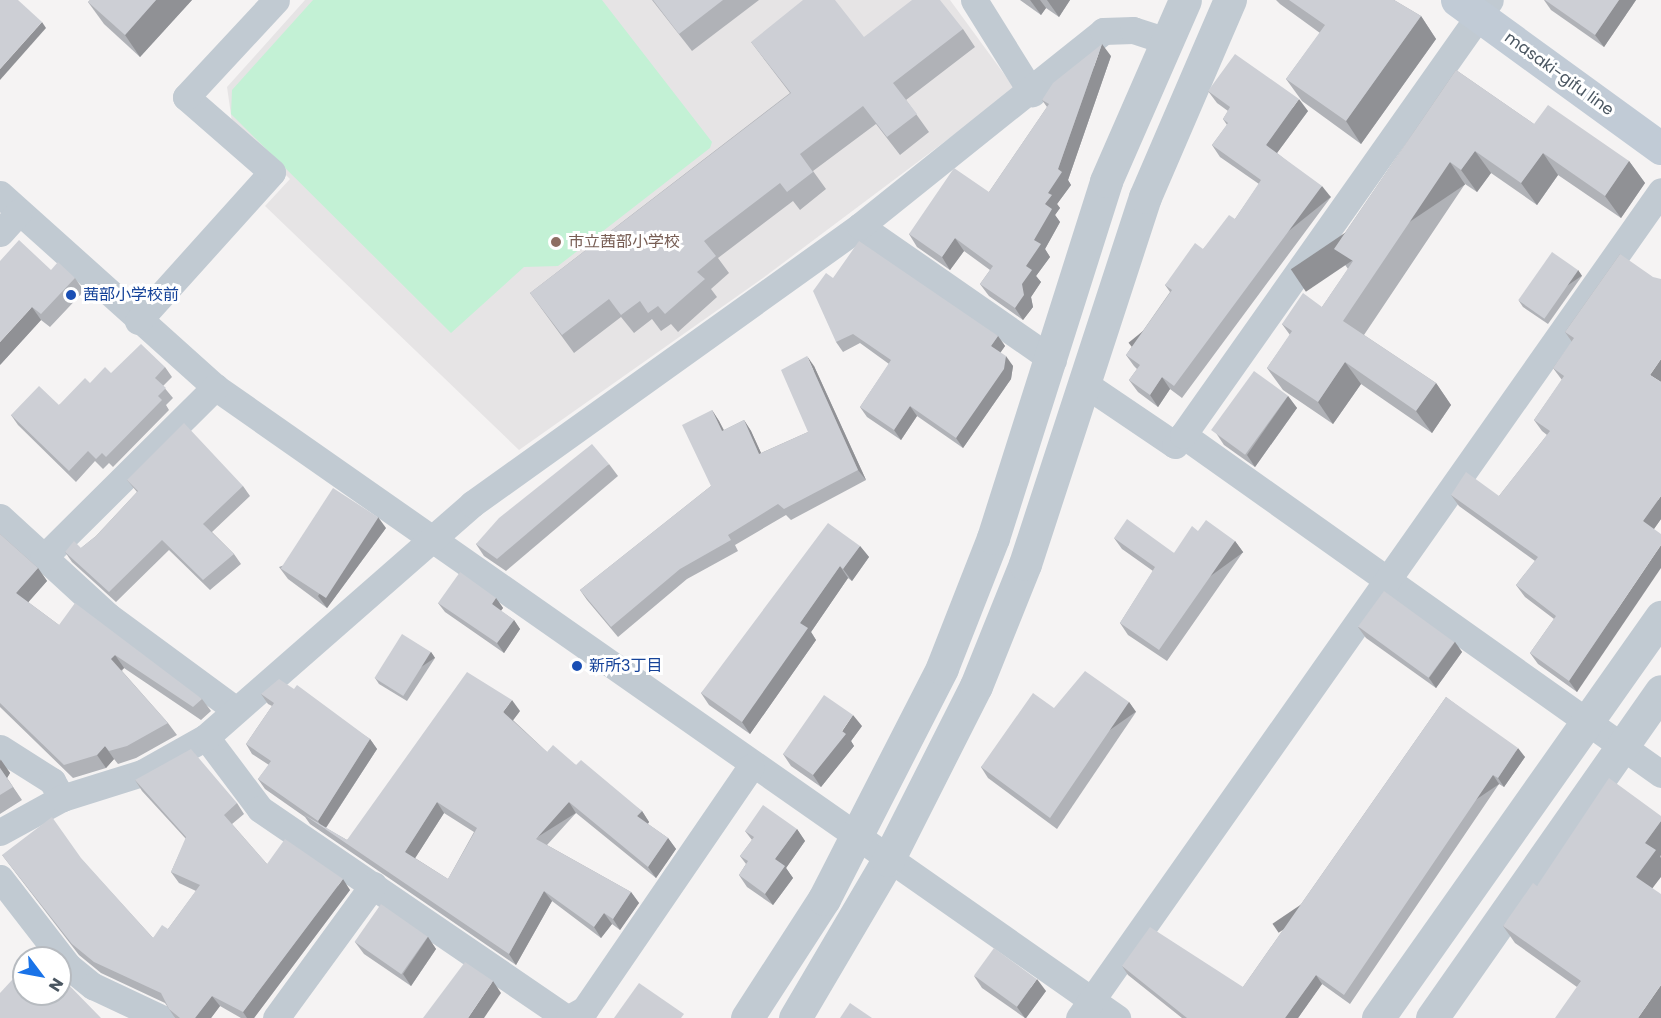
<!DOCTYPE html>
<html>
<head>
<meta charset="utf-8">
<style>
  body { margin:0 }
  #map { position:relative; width:1661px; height:1018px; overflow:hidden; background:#f5f3f3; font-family:Poppins,"Noto Sans JP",sans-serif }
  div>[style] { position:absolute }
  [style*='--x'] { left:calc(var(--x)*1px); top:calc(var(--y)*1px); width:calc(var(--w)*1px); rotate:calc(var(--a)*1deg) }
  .education>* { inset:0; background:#e6e4e5 }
  .green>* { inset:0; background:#c3f1d5 }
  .minor>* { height:27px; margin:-13.5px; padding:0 13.5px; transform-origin:13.5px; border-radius:13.5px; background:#c1cad2 }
  .tertiary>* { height:33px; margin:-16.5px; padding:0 16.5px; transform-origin:16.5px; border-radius:16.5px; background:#c1cad2 }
  .secondary>* { height:33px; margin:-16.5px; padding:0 16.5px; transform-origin:16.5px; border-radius:16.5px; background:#c1cbd6 }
  .wall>* { inset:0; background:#b0b2b7 }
  .shaded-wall>* { inset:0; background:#909195; transform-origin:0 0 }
  .building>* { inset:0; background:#cdcfd5; transform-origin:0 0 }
  .dots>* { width:16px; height:16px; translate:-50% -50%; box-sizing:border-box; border:3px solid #fff; border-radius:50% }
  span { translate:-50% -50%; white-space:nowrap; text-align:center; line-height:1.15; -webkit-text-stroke:6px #fff; paint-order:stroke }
  .street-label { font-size:16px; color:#4a5661 }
  .education-label { font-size:16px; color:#785e54 }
  .left { translate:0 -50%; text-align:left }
  .transit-label { font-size:16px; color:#164399 }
  .north { position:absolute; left:12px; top:946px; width:60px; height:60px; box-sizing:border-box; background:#fff; border:2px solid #b7bbc0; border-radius:50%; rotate:122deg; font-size:16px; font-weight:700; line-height:24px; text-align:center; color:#4a5661 }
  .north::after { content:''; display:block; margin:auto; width:21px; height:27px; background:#1a73e8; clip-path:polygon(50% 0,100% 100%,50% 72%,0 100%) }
</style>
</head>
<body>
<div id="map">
  <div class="education">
    <div style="clip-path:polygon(305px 0,950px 0,1015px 89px,763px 278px,519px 450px,265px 206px,290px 179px,232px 122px,227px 87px)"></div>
  </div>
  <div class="green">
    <div style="clip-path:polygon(313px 0,602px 0,712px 142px,710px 148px,558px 266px,524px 267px,451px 333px,231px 114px,232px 90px)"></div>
  </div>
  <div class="minor">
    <div style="--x:974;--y:0;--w:110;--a:58.1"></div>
    <div style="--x:0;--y:194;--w:289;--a:41.9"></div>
    <div style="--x:215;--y:387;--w:1101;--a:34.97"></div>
    <div style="--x:860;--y:226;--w:235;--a:34.8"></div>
    <div style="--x:0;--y:233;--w:28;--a:-48"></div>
    <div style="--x:138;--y:321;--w:200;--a:-48"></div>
    <div style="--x:272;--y:172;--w:114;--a:-138.9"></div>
    <div style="--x:186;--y:97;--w:132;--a:-47.1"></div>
    <div style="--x:1082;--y:382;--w:112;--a:34.1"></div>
    <div style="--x:1175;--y:445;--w:13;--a:-51"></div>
    <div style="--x:1183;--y:435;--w:586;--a:35.34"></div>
    <div style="--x:1183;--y:435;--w:532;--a:-54.79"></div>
    <div style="--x:0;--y:517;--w:147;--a:42.5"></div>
    <div style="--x:108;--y:616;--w:159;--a:36.3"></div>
    <div style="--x:43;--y:558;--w:243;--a:-44.8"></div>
    <div style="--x:206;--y:737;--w:90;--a:53.1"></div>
    <div style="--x:260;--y:809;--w:371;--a:34.3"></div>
    <div style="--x:0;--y:748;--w:62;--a:32.4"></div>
    <div style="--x:52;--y:781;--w:20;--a:60"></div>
    <div style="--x:0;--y:832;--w:71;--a:-28.7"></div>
    <div style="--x:62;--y:798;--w:84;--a:-17.4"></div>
    <div style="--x:142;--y:773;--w:73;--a:-29.4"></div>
    <div style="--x:206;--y:737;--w:354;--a:-41.2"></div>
    <div style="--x:472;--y:504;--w:477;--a:-35.6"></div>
    <div style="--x:860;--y:226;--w:312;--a:-38.7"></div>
    <div style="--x:1103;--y:31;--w:30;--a:-2"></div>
    <div style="--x:1133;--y:30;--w:36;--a:18"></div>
    <div style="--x:0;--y:878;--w:111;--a:52.3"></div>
    <div style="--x:68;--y:966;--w:32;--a:39"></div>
    <div style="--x:93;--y:986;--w:75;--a:25.2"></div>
    <div style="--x:276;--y:1018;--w:165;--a:-53.9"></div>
    <div style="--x:569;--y:1018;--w:18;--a:-29"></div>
    <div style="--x:585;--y:1009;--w:293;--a:-55.6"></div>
    <div style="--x:1079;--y:1018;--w:1011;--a:-54.86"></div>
  </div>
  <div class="tertiary">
    <div style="--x:747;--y:1018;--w:142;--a:-57.1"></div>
    <div style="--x:824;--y:899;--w:259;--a:-62.9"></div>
    <div style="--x:942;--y:668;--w:140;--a:-68.6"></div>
    <div style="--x:993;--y:538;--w:374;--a:-72.4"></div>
    <div style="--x:1106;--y:181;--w:197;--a:-66.4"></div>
    <div style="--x:795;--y:1018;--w:183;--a:-59.5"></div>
    <div style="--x:888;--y:860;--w:195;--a:-63.2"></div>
    <div style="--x:976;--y:686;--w:131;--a:-68.1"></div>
    <div style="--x:1025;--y:564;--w:386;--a:-71.9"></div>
    <div style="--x:1145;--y:197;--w:215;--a:-66.7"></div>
    <div style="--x:1378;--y:1018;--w:491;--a:-54.8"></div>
    <div style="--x:1432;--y:1018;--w:399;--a:-55"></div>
  </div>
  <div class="secondary">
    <div style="--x:1457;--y:0;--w:252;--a:36"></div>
  </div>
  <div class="wall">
    <div style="clip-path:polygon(90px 0,192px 0,140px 57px,104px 24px,88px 2px)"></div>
    <div style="clip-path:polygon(652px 0,759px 0,692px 51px)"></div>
    <div style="clip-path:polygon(1020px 0,1070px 0,1059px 17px,1046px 8px,1041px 15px)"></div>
    <div style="clip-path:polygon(1276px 0,1394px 0,1421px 16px,1436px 39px,1361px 144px,1302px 101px,1286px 79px,1320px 33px,1280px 4px)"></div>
    <div style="clip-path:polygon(1544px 0,1636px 0,1604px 47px,1551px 10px)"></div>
    <div style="clip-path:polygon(963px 29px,975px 47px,906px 100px,929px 132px,900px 155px,876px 124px,813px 171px,826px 189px,800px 210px,793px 201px,718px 258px,729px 273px,711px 289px,717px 297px,678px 332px,671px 324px,661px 331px,652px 319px,634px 333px,621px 317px,574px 353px,530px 293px,790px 93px,751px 42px,864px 37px)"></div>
    <div style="clip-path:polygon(1111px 56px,1068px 180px,1071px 185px,1057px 204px,1060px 208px,1055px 215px,1060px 222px,1045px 249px,1050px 257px,1036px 276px,1041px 282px,1031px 297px,1033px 307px,1023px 320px,989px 296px,980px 284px,990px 270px,964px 251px,950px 270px,917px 247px,909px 234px,989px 192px,1047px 107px,1042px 100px)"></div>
    <div style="clip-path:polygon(1456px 70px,1534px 124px,1629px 161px,1645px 183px,1621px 218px,1558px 175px,1537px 205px,1491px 173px,1477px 192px,1465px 184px,1364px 335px,1436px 383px,1451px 405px,1432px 433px,1361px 384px,1333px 424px,1283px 390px,1267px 368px,1290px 335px,1282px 324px,1322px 307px,1348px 269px,1334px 249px)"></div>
    <div style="clip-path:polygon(1208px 91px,1308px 111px,1277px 153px,1331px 197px,1182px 398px,1170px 389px,1158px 407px,1138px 392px,1129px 380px,1137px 369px,1134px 366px,1126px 355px,1170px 292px,1165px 285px,1235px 219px,1259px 184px,1220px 157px,1212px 145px,1227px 125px,1223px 119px,1228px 111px,1217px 103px)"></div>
    <div style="clip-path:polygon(1620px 254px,1661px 519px,1654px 529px,1577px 692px,1538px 664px,1530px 653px,1554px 619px,1525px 597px,1516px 585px,1535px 561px,1459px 506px,1451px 495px,1499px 496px,1547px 435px,1542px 431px,1534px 420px,1562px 380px,1553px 368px,1572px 342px,1565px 332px)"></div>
    <div style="clip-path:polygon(51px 270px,75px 278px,84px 291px,50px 327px,41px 320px,0 365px)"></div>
    <div style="clip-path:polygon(1578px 270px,1582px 276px,1548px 324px,1523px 307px,1519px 301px)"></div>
    <div style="clip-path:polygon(833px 278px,998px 336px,1005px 346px,1000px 353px,1013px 366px,1011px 379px,963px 448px,917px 416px,901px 440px,867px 417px,860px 407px,889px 364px,860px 343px,843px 352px,836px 342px)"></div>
    <div style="clip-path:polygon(814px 366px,866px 480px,791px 520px,786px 515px,735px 545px,738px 551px,687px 579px,618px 637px,587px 600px,580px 590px,711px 486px,712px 410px,719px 421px,724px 430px,744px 420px,751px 431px,761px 453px,808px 432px)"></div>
    <div style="clip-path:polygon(165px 367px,172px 377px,163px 386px,173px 398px,166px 405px,169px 410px,113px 467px,109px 463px,103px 469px,95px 461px,76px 482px,18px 425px,11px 415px,59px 405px,111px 373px)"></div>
    <div style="clip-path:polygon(1288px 396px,1297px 408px,1255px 467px,1224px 445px,1216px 433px)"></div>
    <div style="clip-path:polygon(609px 464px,618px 476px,506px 571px,484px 556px,476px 544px)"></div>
    <div style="clip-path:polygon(127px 480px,243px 486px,250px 496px,212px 532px,234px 554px,241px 564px,210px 590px,169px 550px,116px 602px,72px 562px,65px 552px,81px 548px,96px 536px,137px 492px)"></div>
    <div style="clip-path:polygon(386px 528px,327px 608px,288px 579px,279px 567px)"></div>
    <div style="clip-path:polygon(0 534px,38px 568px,47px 581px,28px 602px,59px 625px,202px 699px,211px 711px,201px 720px,124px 668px,122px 671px,168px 723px,177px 735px,136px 758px,118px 764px,114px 759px,106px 768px,73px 778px,0 707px)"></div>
    <div style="clip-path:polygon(1114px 538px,1174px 553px,1235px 541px,1243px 552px,1167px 661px,1128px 635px,1120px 623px,1153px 571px,1122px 549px)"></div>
    <div style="clip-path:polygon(860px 546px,869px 557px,852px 581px,848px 578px,811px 632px,816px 640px,750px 734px,709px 705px,701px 693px)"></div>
    <div style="clip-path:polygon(496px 598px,503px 608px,501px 611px,514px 620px,520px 629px,504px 653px,445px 612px,438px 603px)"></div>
    <div style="clip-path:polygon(1358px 627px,1455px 642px,1462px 652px,1436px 688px,1366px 638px)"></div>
    <div style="clip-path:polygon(431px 652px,435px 658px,407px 701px,379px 684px,375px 678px)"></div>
    <div style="clip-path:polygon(evenodd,294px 689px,370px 739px,377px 749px,326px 828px,347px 840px,520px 711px,513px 720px,547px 752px,576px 765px,642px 811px,649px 822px,648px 824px,668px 838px,676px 849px,656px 878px,576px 813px,547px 845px,631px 892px,639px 903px,620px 930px,612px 924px,601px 938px,552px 901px,516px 965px,310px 824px,305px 817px,265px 789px,258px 779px,269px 765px,252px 754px,246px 744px,272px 706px,268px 704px,261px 694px,294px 689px,444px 813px,474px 832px,448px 879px,415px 858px,444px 813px)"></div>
    <div style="clip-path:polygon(1446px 697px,1525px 757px,1504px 787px,1499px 784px,1350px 1004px,1322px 984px,1298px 1018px,1182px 1018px,1128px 975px,1122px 966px,1243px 987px)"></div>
    <div style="clip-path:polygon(1129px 702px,1136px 712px,1057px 829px,988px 778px,981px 767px,1054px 708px)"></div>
    <div style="clip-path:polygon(862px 726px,851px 741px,854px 746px,821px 787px,791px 766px,783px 754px)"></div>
    <div style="clip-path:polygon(0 759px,10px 773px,7px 778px,22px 800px,0 814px)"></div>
    <div style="clip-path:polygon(135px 780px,237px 803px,244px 814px,232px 824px,267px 864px,350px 890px,254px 1018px,241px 1018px,220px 1006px,211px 1018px,175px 1018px,165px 1003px,101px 973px,79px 955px,2px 855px,81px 859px,153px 938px,168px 929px,196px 891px,179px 883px,171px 872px,186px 839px,142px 791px)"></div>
    <div style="clip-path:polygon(1661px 821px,1661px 855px,1652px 888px,1577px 987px,1515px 943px,1503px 926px,1537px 886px)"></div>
    <div style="clip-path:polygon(797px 829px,805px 841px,786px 868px,793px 878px,773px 905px,747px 887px,739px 875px,746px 864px,740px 856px,752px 840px,745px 831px)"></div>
    <div style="clip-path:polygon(428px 937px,436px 949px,411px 986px,364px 954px,355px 942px)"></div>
    <div style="clip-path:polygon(974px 976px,1046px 991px,1026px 1018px,1025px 1018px,982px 988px)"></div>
  </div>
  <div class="shaded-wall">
    <div style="clip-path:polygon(156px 0,192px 0,140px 57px,125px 35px)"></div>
    <div style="clip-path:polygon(1030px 0,1040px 0,1046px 8px,1041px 15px)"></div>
    <div style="clip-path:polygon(1047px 0,1070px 0,1059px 17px)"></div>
    <div style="clip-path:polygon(1619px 0,1636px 0,1604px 47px,1595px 35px)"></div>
    <div style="clip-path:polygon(1421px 16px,1436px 39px,1361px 144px,1346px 121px)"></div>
    <div style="clip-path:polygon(42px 22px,46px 28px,0 80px,0 69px)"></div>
    <div style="clip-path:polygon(1102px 44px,1111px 56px,1068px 180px,1071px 185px,1057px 204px,1060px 208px,1055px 215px,1060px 222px,1045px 249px,1050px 257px,1036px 276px,1041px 282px,1031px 297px,1033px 307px,1023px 320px,1015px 308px,1022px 284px,1026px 266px,1045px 204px,1048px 193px,1058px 169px)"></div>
    <div style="clip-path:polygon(1299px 99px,1308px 111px,1274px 157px,1266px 145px)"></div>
    <div style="clip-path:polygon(1475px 151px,1491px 173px,1477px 192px,1461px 170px)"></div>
    <div style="clip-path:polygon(1543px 153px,1558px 175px,1537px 205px,1521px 183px)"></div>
    <div style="clip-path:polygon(1629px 161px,1645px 183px,1621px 218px,1605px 196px)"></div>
    <div style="left:1450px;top:162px;width:27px;height:192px;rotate:56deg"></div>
    <div style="left:1322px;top:186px;width:14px;height:249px;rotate:51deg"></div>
    <div style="clip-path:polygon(955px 238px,964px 251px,950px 270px,942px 257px)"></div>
    <div style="left:1578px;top:270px;width:7px;height:59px;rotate:56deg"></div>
    <div style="clip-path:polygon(32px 307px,41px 320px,0 365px,0 342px)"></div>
    <div style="clip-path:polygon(998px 336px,1005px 346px,998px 356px,991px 346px)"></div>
    <div style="clip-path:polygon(807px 356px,814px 366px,866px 480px,858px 470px)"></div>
    <div style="clip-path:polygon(1006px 356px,1013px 366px,1011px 379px,963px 448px,956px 438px)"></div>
    <div style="clip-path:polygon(1661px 359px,1661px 382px,1650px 375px)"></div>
    <div style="clip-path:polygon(1345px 362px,1361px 384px,1333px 424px,1318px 402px)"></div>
    <div style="clip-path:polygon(1162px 377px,1170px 389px,1158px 407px,1150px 395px)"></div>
    <div style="clip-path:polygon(1436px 383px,1451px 405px,1432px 433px,1416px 411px)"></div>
    <div style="clip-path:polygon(1288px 396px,1297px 408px,1255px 467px,1247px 455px)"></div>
    <div style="clip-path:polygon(910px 406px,917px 416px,901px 440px,894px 430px)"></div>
    <div style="clip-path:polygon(712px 410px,719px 421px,729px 441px,722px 431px)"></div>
    <div style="clip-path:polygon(744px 420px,751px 431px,766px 464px,759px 454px)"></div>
    <div style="clip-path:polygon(1661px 496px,1661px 519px,1651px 533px,1643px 521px)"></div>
    <div style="clip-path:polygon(378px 517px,386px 528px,327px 608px,318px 596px)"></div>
    <div style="left:1235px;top:541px;width:14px;height:133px;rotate:54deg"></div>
    <div style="clip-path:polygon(1661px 545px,1661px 568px,1577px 692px,1569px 681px)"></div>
    <div style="clip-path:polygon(860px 546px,869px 557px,852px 581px,843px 569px)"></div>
    <div style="clip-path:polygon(840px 566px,848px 578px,811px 632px,816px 640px,750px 734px,742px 722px,800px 623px)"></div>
    <div style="clip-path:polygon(38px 568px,47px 581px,25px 606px,16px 593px)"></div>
    <div style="clip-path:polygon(496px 598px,503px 608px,498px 614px,492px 604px)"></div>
    <div style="clip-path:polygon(514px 620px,520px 629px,504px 653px,497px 643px)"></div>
    <div style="clip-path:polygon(1455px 642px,1462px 652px,1436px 688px,1429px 678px)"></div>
    <div style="left:431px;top:652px;width:7px;height:51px;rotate:56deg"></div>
    <div style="left:115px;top:655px;width:16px;height:6px;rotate:55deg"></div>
    <div style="clip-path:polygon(512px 700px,520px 711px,511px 723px,503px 712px)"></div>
    <div style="left:1129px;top:702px;width:12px;height:140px;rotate:55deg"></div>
    <div style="clip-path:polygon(853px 715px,862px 726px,851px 741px,854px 746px,821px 787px,813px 775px)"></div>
    <div style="clip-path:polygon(370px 739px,377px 749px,325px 829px,321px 826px,318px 821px)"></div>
    <div style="clip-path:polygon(105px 746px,114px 759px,106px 768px,97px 755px)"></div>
    <div style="clip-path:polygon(1518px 748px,1525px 757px,1504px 787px,1498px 778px)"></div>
    <div style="clip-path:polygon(1px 760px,10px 773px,7px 778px,22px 800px,0 768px,0 761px)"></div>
    <div style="left:1493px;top:775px;width:11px;height:266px;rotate:56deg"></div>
    <div style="clip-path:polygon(437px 802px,444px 813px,412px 863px,405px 852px)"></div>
    <div style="left:569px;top:802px;width:13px;height:50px;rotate:58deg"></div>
    <div style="clip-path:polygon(642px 811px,649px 822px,645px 827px,637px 816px)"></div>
    <div style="clip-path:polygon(1661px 821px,1661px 855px,1660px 856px,1661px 858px,1661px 877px,1648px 894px,1636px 877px,1645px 843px)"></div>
    <div style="clip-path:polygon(797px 829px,805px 841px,786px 868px,793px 878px,773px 905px,765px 894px,775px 859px)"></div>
    <div style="clip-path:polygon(668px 838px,676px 849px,656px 878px,648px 867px)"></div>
    <div style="clip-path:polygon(343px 879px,350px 890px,254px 1018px,247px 1018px,243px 1012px)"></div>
    <div style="clip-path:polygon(544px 891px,552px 901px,516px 965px,509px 954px)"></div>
    <div style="clip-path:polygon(631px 892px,639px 903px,620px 930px,613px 919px)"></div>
    <div style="clip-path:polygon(604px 913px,612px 924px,601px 938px,594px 927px)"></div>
    <div style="clip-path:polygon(428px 937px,436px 949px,411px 986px,403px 974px)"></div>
    <div style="clip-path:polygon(1316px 975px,1322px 984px,1298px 1018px,1285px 1018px)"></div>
    <div style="clip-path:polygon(1037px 979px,1046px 991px,1026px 1018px,1025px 1018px,1017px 1007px)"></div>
    <div style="clip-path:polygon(493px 981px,501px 993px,484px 1018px,468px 1018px)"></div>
    <div style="clip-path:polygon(1661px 985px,1661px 1018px,1638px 1018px)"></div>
    <div style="clip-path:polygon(212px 996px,220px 1006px,211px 1018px,195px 1018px)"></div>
  </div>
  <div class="building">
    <div style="clip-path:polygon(0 0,18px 0,42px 22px,0 69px)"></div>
    <div style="clip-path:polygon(90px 0,156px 0,125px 35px,88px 2px)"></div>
    <div style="clip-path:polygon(653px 0,723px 0,679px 34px)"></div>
    <div style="clip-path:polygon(803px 0,835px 0,864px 37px,912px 0,940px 0,963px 29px,893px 83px,917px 114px,887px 137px,863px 106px,800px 154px,813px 172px,787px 192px,780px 183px,704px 241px,716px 256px,697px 272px,705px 279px,665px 314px,658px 306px,648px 313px,640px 301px,621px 315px,609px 299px,562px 335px,530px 293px,791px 93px,751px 42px)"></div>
    <div style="clip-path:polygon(1289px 0,1394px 0,1421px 16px,1346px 121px,1286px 79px,1325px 25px)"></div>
    <div style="clip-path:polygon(1545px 0,1619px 0,1595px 35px)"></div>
    <div style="clip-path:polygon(1102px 44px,1058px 169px,1062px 172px,1048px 193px,1052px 195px,1045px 204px,1052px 209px,1034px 240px,1041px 244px,1026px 266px,1032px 270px,1022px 284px,1024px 295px,1015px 308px,980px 284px,993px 266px,955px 238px,942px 257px,909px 234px,954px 168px,989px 192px,1049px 104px,1042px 100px,1053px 83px)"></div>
    <div style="clip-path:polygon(1235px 54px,1299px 99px,1266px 145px,1322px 186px,1174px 386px,1162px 377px,1150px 395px,1129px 380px,1140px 365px,1126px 355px,1172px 290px,1165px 285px,1195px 243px,1203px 249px,1229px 215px,1235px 219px,1261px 180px,1212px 145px,1228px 123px,1223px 119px,1230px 107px,1208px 91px)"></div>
    <div style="clip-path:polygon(1456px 70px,1534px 124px,1548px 105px,1629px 161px,1605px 196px,1543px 153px,1521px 183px,1475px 151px,1461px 170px,1450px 162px,1343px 321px,1436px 383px,1416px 411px,1345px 362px,1318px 402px,1267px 368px,1292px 331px,1282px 324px,1303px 293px,1322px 307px,1353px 261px,1334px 249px)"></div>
    <div style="clip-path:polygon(19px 240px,51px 270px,58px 262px,75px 278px,41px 314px,32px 307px,0 342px,0 261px)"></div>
    <div style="clip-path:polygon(859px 241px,998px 336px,991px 346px,1006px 356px,1004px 369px,956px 438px,910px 406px,894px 430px,860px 407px,891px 360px,853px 334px,836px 342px,813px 291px,826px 273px,833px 278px)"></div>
    <div style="left:1552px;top:252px;width:32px;height:59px;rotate:35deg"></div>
    <div style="clip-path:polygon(1620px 254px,1653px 277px,1661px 279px,1661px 359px,1650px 375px,1661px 382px,1661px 496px,1643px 521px,1661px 534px,1661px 545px,1569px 681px,1530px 653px,1556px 616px,1516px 585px,1538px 557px,1451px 495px,1466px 472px,1499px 496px,1550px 431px,1534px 420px,1564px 376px,1553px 368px,1574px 338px,1565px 332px)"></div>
    <div style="clip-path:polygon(141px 344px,165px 367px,155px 378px,166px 388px,158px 396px,162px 400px,106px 457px,102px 453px,96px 459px,88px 451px,69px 471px,11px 415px,39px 386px,59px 405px,85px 378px,90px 383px,105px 367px,111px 373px)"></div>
    <div style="clip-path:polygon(807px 356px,858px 470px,784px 509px,778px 504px,728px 535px,731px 540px,680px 569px,611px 627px,580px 590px,711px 486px,682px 425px,712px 410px,722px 431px,744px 420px,759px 454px,808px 432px,781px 370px)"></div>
    <div style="left:1254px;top:371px;width:42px;height:73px;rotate:36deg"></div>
    <div style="clip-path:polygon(184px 423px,243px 486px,203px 524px,234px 554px,203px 580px,162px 540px,109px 592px,65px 552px,74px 541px,81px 548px,96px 536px,138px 491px,127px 480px)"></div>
    <div style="clip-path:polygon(592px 444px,609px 464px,497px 559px,476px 544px,499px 518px)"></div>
    <div style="left:333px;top:488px;width:54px;height:96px;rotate:33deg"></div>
    <div style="clip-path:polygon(1127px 519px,1174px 553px,1192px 526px,1198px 531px,1206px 520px,1235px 541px,1159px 650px,1120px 623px,1155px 567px,1114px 538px)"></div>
    <div style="clip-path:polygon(828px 523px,860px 546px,843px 569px,840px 566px,800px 623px,808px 628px,742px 722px,701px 693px)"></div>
    <div style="clip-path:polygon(0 534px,38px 568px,16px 593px,59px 625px,75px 603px,202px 699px,193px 707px,115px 655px,111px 659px,168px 723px,127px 746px,109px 751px,105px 746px,97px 755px,64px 765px,0 703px)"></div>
    <div style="clip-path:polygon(460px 572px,496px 598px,492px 604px,514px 620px,497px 643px,438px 603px)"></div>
    <div style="left:1384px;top:591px;width:87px;height:44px;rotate:36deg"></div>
    <div style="left:402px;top:634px;width:34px;height:52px;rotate:32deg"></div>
    <div style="clip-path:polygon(1085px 671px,1129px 702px,1050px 818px,981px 767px,1033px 693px,1054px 708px)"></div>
    <div style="clip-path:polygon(evenodd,467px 672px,512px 700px,503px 712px,547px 752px,553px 745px,576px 765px,581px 760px,642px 811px,637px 816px,668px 838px,648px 867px,569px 802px,536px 839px,631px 892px,613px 919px,604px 913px,594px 927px,544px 891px,509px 954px,303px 814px,347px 840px,467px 672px,437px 802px,477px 828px,448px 879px,405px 852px,437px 802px)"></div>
    <div style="clip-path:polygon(279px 679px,294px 689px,297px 685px,370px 739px,318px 821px,258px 779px,271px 761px,246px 744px,274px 703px,261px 694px)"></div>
    <div style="clip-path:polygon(824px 695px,853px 715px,842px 731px,846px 734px,813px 775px,783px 754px)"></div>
    <div style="clip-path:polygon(1446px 697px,1518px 748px,1498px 778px,1493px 775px,1344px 995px,1316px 975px,1285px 1018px,1187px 1018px,1122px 966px,1150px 927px,1243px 987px)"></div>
    <div style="clip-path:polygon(191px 749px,237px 803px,224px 815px,267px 864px,285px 839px,343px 879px,243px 1012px,212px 996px,195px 1018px,180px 1018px,169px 1009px,161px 993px,94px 962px,72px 944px,2px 855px,52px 817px,81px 858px,153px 938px,162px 925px,168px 929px,200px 885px,171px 872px,186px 837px,135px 780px)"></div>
    <div style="clip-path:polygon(0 768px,13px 787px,0 795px)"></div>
    <div style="clip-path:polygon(1609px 778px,1661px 816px,1661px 821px,1645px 843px,1656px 850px,1636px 877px,1661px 894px,1661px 985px,1638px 1018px,1555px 1018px,1581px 981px,1503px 926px,1533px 883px,1537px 886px)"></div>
    <div style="clip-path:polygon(763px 805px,797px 829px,775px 859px,785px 866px,765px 894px,739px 875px,748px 861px,740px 856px,754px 837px,745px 831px)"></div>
    <div style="left:381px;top:904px;width:57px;height:46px;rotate:35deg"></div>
    <div style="left:994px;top:948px;width:53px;height:34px;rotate:36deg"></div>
    <div style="clip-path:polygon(37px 952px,43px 958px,32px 958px)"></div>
    <div style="clip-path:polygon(465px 962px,493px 981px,468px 1018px,423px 1018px)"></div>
    <div style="clip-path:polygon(24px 967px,24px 994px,60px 994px,60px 976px,101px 1018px,0 1018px,0 993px)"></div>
    <div style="clip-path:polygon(639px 983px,684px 1014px,681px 1018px,614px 1018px)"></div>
    <div style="clip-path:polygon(850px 1003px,872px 1018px,840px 1018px)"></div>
  </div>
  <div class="dots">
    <div style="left:556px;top:242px;background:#8d6e63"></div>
    <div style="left:71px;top:295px;background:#1a4fb4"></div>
    <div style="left:577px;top:666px;background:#1a4fb4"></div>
  </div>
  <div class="street-label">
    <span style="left:1559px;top:74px;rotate:36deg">masaki-gifu line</span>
  </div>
  <div class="education-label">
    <span class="left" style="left:568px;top:242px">市立茜部小学校</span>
  </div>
  <div class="transit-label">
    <span class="left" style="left:83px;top:295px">茜部小学校前</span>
    <span class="left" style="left:589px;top:666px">新所3丁目</span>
  </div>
  <div class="north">N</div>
</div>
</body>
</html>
